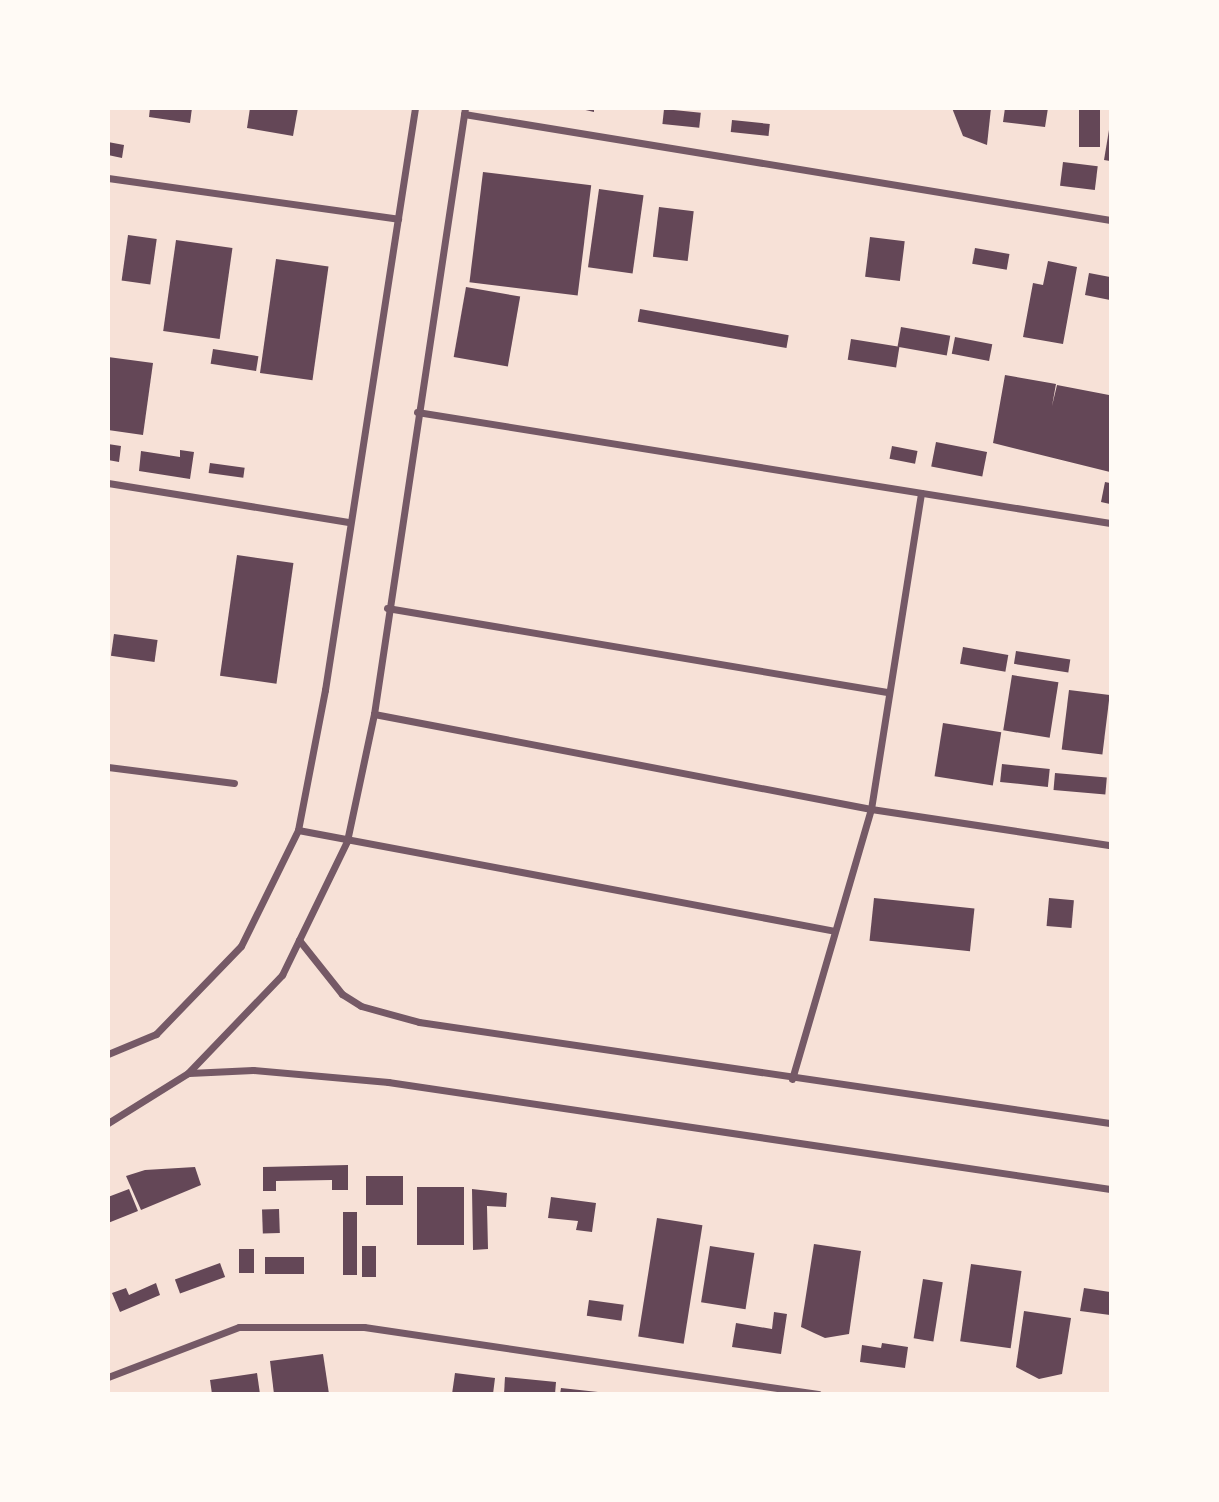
<!DOCTYPE html>
<html>
<head>
<meta charset="utf-8">
<style>
  body { margin:0 }
  #map { position:relative; width:1219px; height:1502px; overflow:hidden; background:#f7e1d7; font-family:Quicksand,sans-serif }
  div>[style] { position:absolute }
  [style*='--x'] { left:calc(var(--x)*1px); top:calc(var(--y)*1px); width:calc(var(--w)*1px); rotate:calc(var(--a)*1deg) }
  .building>* { inset:0; background:#644757; transform-origin:0 0 }
  .minor>* { height:7px; margin:-3.5px; padding:0 3.5px; transform-origin:3.5px; border-radius:3.5px; background:#755966 }
  span { translate:-50% -50%; white-space:nowrap; text-align:center; line-height:1.15; -webkit-text-stroke:5px #fffaf5; paint-order:stroke }
  .frame { position:absolute; inset:0; border:110px solid #fffaf5; pointer-events:none }
</style>
</head>
<body>
<div id="map">
  <div class="building">
    <div style="clip-path:polygon(150px 108px,192px 108px,190px 123px,149px 117px)"></div>
    <div style="clip-path:polygon(250px 108px,298px 108px,293px 136px,247px 128px)"></div>
    <div style="clip-path:polygon(577px 108px,594px 108px,594px 112px)"></div>
    <div style="clip-path:polygon(952px 108px,991px 108px,987px 145px,963px 136px)"></div>
    <div style="clip-path:polygon(1005px 108px,1048px 108px,1045px 127px,1003px 122px)"></div>
    <div style="left:1079px;top:108px;width:21px;height:39px"></div>
    <div style="left:664px;top:109px;width:37px;height:15px;rotate:6deg"></div>
    <div style="left:732px;top:120px;width:38px;height:12px;rotate:6deg"></div>
    <div style="clip-path:polygon(1110px 124px,1110px 161px,1104px 160px)"></div>
    <div style="clip-path:polygon(108px 142px,124px 145px,122px 158px,108px 155px)"></div>
    <div style="left:1063px;top:162px;width:35px;height:24px;rotate:7deg"></div>
    <div style="left:483px;top:172px;width:109px;height:111px;rotate:7deg"></div>
    <div style="left:599px;top:189px;width:45px;height:79px;rotate:8deg"></div>
    <div style="left:659px;top:207px;width:35px;height:50px;rotate:7deg"></div>
    <div style="left:128px;top:235px;width:29px;height:46px;rotate:8deg"></div>
    <div style="left:870px;top:237px;width:35px;height:40px;rotate:7deg"></div>
    <div style="left:176px;top:240px;width:57px;height:92px;rotate:8deg"></div>
    <div style="left:975px;top:248px;width:35px;height:16px;rotate:10deg"></div>
    <div style="left:276px;top:259px;width:53px;height:115px;rotate:8deg"></div>
    <div style="clip-path:polygon(1048px 261px,1077px 267px,1063px 344px,1023px 337px,1033px 283px,1043px 285px)"></div>
    <div style="clip-path:polygon(1089px 273px,1110px 277px,1110px 300px,1085px 295px)"></div>
    <div style="left:466px;top:287px;width:55px;height:71px;rotate:10deg"></div>
    <div style="left:640px;top:309px;width:151px;height:13px;rotate:10deg"></div>
    <div style="left:901px;top:327px;width:50px;height:20px;rotate:10deg"></div>
    <div style="left:955px;top:337px;width:38px;height:17px;rotate:11deg"></div>
    <div style="left:851px;top:339px;width:49px;height:21px;rotate:9deg"></div>
    <div style="left:213px;top:349px;width:46px;height:15px;rotate:9deg"></div>
    <div style="clip-path:polygon(108px 357px,153px 363px,143px 435px,108px 430px)"></div>
    <div style="clip-path:polygon(1005px 375px,1056px 384px,1052px 406px,1057px 385px,1109px 395px,1110px 472px,993px 443px)"></div>
    <div style="left:936px;top:442px;width:52px;height:25px;rotate:11deg"></div>
    <div style="clip-path:polygon(108px 444px,121px 446px,119px 462px,108px 460px)"></div>
    <div style="left:892px;top:446px;width:26px;height:13px;rotate:11deg"></div>
    <div style="clip-path:polygon(180px 450px,194px 452px,190px 479px,139px 471px,141px 451px,180px 457px)"></div>
    <div style="left:210px;top:463px;width:35px;height:10px;rotate:8deg"></div>
    <div style="clip-path:polygon(1105px 482px,1110px 483px,1110px 504px,1101px 502px)"></div>
    <div style="left:237px;top:555px;width:57px;height:122px;rotate:8deg"></div>
    <div style="left:114px;top:634px;width:44px;height:22px;rotate:8deg"></div>
    <div style="left:963px;top:647px;width:46px;height:17px;rotate:10deg"></div>
    <div style="left:1016px;top:651px;width:55px;height:13px;rotate:9deg"></div>
    <div style="left:1012px;top:675px;width:47px;height:56px;rotate:9deg"></div>
    <div style="left:1069px;top:690px;width:41px;height:60px;rotate:7deg"></div>
    <div style="left:943px;top:723px;width:59px;height:54px;rotate:9deg"></div>
    <div style="left:1002px;top:764px;width:48px;height:18px;rotate:6deg"></div>
    <div style="left:1055px;top:773px;width:52px;height:17px;rotate:5deg"></div>
    <div style="left:874px;top:898px;width:101px;height:43px;rotate:6deg"></div>
    <div style="left:1049px;top:898px;width:25px;height:28px;rotate:5deg"></div>
    <div style="clip-path:polygon(348px 1165px,348px 1190px,332px 1190px,332px 1180px,276px 1181px,276px 1191px,263px 1191px,263px 1167px)"></div>
    <div style="clip-path:polygon(195px 1167px,201px 1185px,141px 1210px,126px 1176px,145px 1170px)"></div>
    <div style="left:403px;top:1176px;width:29px;height:37px;rotate:90deg"></div>
    <div style="left:464px;top:1187px;width:58px;height:47px;rotate:90deg"></div>
    <div style="clip-path:polygon(129px 1189px,138px 1211px,108px 1223px,108px 1197px)"></div>
    <div style="clip-path:polygon(472px 1189px,507px 1193px,506px 1207px,487px 1206px,488px 1249px,473px 1250px)"></div>
    <div style="clip-path:polygon(551px 1197px,596px 1203px,592px 1232px,576px 1230px,578px 1221px,548px 1218px)"></div>
    <div style="left:279px;top:1209px;width:24px;height:17px;rotate:88deg"></div>
    <div style="left:343px;top:1212px;width:14px;height:63px"></div>
    <div style="left:657px;top:1218px;width:46px;height:120px;rotate:9deg"></div>
    <div style="clip-path:polygon(814px 1244px,861px 1251px,849px 1334px,825px 1338px,801px 1327px)"></div>
    <div style="left:376px;top:1246px;width:31px;height:14px;rotate:90deg"></div>
    <div style="left:710px;top:1246px;width:45px;height:57px;rotate:9deg"></div>
    <div style="left:239px;top:1249px;width:15px;height:24px"></div>
    <div style="left:265px;top:1257px;width:39px;height:17px"></div>
    <div style="left:220px;top:1263px;width:15px;height:48px;rotate:70deg"></div>
    <div style="left:971px;top:1264px;width:51px;height:78px;rotate:8deg"></div>
    <div style="left:923px;top:1279px;width:20px;height:60px;rotate:9deg"></div>
    <div style="clip-path:polygon(156px 1283px,160px 1295px,120px 1312px,112px 1293px,126px 1288px,129px 1295px)"></div>
    <div style="clip-path:polygon(1084px 1288px,1110px 1292px,1110px 1315px,1080px 1311px)"></div>
    <div style="left:589px;top:1300px;width:35px;height:16px;rotate:8deg"></div>
    <div style="clip-path:polygon(1024px 1311px,1071px 1318px,1062px 1374px,1039px 1379px,1016px 1367px)"></div>
    <div style="clip-path:polygon(774px 1312px,787px 1314px,781px 1354px,732px 1347px,736px 1323px,772px 1329px)"></div>
    <div style="clip-path:polygon(882px 1343px,908px 1347px,905px 1368px,860px 1362px,862px 1345px,881px 1348px)"></div>
    <div style="clip-path:polygon(323px 1354px,329px 1394px,274px 1394px,270px 1361px)"></div>
    <div style="clip-path:polygon(257px 1373px,260px 1394px,212px 1394px,210px 1380px)"></div>
    <div style="clip-path:polygon(455px 1373px,495px 1378px,493px 1394px,452px 1394px)"></div>
    <div style="clip-path:polygon(505px 1377px,556px 1382px,555px 1394px,504px 1394px)"></div>
    <div style="clip-path:polygon(561px 1388px,598px 1392px,598px 1394px,560px 1394px)"></div>
  </div>
  <div class="minor">
    <div style="--x:464;--y:114;--w:655;--a:9.32"></div>
    <div style="--x:108;--y:178;--w:293;--a:8"></div>
    <div style="--x:417;--y:412;--w:702;--a:9.1"></div>
    <div style="--x:108;--y:483;--w:245;--a:9.2"></div>
    <div style="--x:387;--y:608;--w:507;--a:9.54"></div>
    <div style="--x:374;--y:714;--w:506;--a:10.82"></div>
    <div style="--x:871;--y:809;--w:242;--a:8.6"></div>
    <div style="--x:108;--y:767;--w:127;--a:7.2"></div>
    <div style="--x:298;--y:830;--w:546;--a:10.65"></div>
    <div style="--x:299;--y:940;--w:69;--a:51.5"></div>
    <div style="--x:342;--y:994;--w:22;--a:32"></div>
    <div style="--x:361;--y:1006;--w:60;--a:15.4"></div>
    <div style="--x:419;--y:1022;--w:698;--a:8.32"></div>
    <div style="--x:108;--y:1054;--w:52;--a:-22.6"></div>
    <div style="--x:156;--y:1034;--w:122;--a:-46"></div>
    <div style="--x:241;--y:946;--w:129;--a:-63.8"></div>
    <div style="--x:298;--y:830;--w:143;--a:-79.1"></div>
    <div style="--x:325;--y:690;--w:589;--a:-81.21"></div>
    <div style="--x:189;--y:1073;--w:64;--a:-2.7"></div>
    <div style="--x:253;--y:1070;--w:136;--a:5.1"></div>
    <div style="--x:388;--y:1082;--w:730;--a:8.43"></div>
    <div style="--x:792;--y:1079;--w:281;--a:-73.7"></div>
    <div style="--x:871;--y:809;--w:320;--a:-81"></div>
    <div style="--x:108;--y:1123;--w:94;--a:-32"></div>
    <div style="--x:188;--y:1073;--w:136;--a:-46.2"></div>
    <div style="--x:282;--y:975;--w:149;--a:-64.1"></div>
    <div style="--x:347;--y:841;--w:130;--a:-78"></div>
    <div style="--x:374;--y:714;--w:613;--a:-81.46"></div>
    <div style="--x:108;--y:1377;--w:140;--a:-20.9"></div>
    <div style="--x:239;--y:1327;--w:125;--a:0"></div>
    <div style="--x:364;--y:1327;--w:459;--a:8.4"></div>
  </div>
  <div class="frame"></div>
</div>
</body>
</html>
